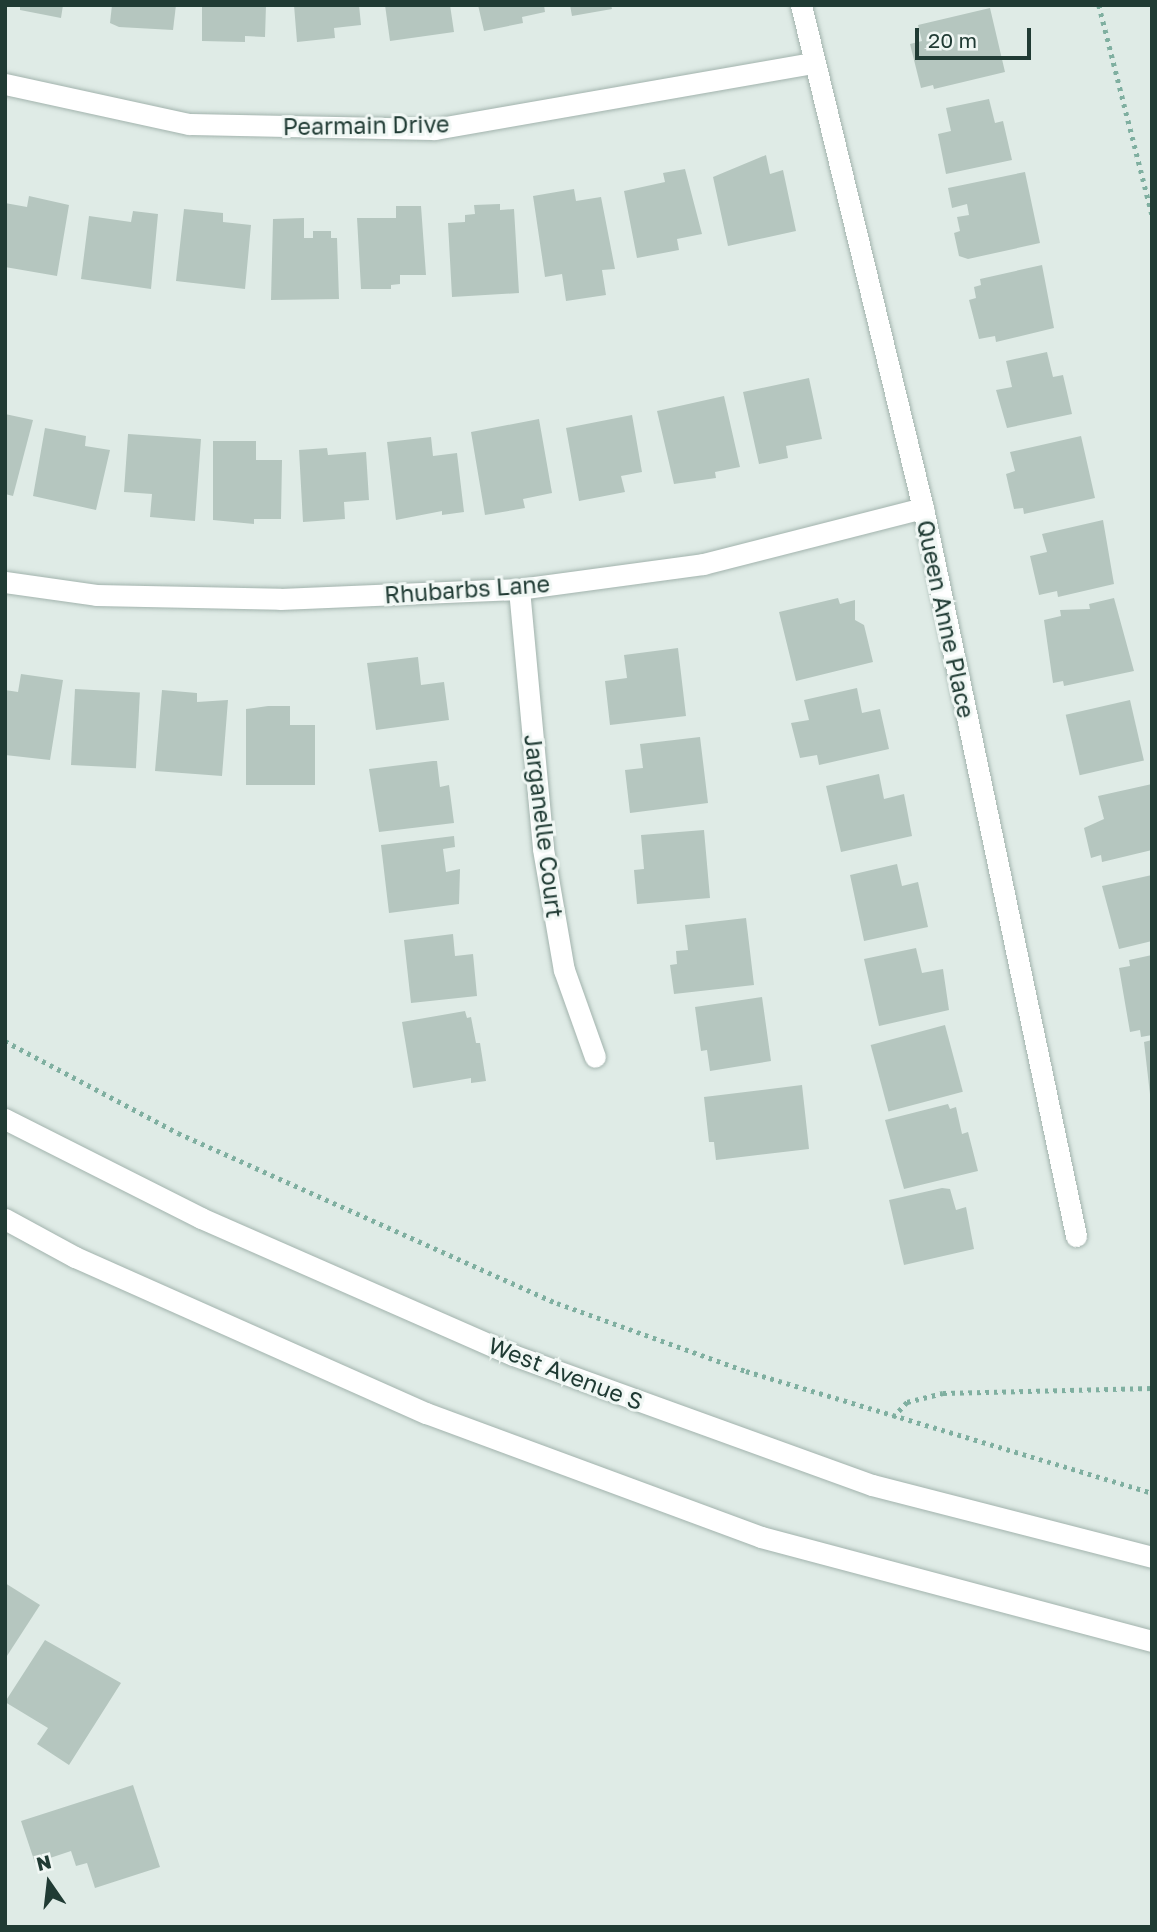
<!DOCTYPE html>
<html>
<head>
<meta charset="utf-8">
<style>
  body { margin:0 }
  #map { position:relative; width:1157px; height:1932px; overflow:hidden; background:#dfebe6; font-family:"Golos Text",sans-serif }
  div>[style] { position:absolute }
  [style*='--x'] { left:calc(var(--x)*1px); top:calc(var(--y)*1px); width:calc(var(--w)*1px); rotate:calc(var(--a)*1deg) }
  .building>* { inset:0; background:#b5c6bf; transform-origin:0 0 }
  .path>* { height:4.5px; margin-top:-2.25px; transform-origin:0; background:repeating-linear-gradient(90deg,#7fafa0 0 3.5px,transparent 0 8.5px) }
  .roads { filter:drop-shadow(0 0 2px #a2b3ad) drop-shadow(0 0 2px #a2b3ad) }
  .minor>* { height:21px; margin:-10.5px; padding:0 10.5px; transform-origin:10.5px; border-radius:10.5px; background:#fff }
  .tertiary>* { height:21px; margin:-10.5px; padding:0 10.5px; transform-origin:10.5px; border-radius:10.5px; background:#fff }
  span { translate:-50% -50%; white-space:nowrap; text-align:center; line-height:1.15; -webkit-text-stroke:6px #f0f7f4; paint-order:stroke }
  .street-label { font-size:23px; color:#203b34 }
  .frame { position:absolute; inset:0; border:7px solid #203b34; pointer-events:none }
  .north { position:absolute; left:14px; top:1848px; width:70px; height:70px; -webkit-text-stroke:5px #f0f7f4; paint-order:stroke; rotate:346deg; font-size:19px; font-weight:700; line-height:28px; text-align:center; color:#203b34 }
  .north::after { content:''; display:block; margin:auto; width:24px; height:32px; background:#203b34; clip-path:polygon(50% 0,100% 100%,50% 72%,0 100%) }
  .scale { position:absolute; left:915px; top:28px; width:116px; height:32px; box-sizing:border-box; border:4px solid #203b34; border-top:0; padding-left:9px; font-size:21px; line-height:24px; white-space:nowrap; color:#203b34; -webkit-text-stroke:5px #f0f7f4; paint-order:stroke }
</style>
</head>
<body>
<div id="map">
  <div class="building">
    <div style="clip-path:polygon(20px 5px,63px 5px,61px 18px,20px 10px)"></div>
    <div style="clip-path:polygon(112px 5px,176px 5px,173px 30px,119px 27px,110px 23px)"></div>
    <div style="clip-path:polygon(202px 5px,266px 5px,265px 37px,245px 36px,245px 42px,202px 41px)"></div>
    <div style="clip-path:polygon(294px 5px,359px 5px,361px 25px,334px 28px,335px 38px,297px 42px)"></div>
    <div style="clip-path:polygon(385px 5px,450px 5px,454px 32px,390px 41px)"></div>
    <div style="clip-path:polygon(478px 5px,544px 5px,545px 12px,522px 17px,523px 23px,484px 31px)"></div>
    <div style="clip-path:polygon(570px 5px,611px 5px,612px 9px,572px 16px)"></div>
    <div style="clip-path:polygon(990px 8px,1005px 72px,934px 89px,933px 85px,921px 88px,910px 44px,922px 41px,918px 25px)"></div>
    <div style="clip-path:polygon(989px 99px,995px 123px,1003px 121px,1012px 160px,946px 174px,938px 134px,951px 131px,946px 108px)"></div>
    <div style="clip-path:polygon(766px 155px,770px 174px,783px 170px,796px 231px,728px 246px,713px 177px)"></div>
    <div style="clip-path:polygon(685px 169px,702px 234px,677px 239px,679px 250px,637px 258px,624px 191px,665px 182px,663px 173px)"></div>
    <div style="clip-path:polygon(1025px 172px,1040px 243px,968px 259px,959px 256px,954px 233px,960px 231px,957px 217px,969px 215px,967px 204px,952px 208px,948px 188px)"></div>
    <div style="clip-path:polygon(574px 189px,576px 201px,601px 197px,615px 269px,602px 270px,606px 295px,566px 301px,562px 274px,545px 277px,533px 196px)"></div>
    <div style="clip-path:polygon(29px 196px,69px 205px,57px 276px,5px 267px,5px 203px,27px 207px)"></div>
    <div style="clip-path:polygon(500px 204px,500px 210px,514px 209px,519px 293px,452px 297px,448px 223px,465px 222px,465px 215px,475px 214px,474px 205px)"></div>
    <div style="clip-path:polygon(396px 206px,421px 206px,426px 275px,400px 275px,400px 284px,391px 285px,391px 289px,361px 289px,357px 218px,396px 218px)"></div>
    <div style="clip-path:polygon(184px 209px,223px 213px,223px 222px,251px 225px,245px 289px,176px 281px)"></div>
    <div style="clip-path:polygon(133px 211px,158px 214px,151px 289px,81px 279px,89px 216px,131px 222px)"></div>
    <div style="clip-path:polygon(304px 218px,304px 238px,313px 238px,313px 231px,331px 231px,331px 238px,337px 238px,339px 299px,271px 300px,273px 219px)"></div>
    <div style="clip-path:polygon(1042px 265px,1054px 328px,996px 342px,995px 336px,979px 339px,969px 300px,976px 298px,974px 287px,981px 285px,980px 279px)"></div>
    <div style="clip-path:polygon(1047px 352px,1053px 377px,1063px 375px,1072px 414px,1007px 428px,996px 390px,1012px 387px,1006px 361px)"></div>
    <div style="clip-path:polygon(809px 378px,822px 439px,786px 446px,788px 458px,759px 464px,743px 392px)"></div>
    <div style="clip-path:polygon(724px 396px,740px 467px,715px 472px,716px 478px,674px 484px,657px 411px)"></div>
    <div style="clip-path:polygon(5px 414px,33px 420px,13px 496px,5px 494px)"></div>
    <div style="clip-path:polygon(632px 415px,642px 472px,621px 476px,625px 492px,579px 501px,566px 428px)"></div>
    <div style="clip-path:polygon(539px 419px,552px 493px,523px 499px,525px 508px,485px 515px,471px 432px)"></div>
    <div style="clip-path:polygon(45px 428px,86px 436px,85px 446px,110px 450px,96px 510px,33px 496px)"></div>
    <div style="clip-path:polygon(128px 434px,201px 439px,195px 521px,150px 517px,152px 494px,124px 492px)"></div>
    <div style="clip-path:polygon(1081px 436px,1095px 498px,1024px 514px,1023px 508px,1014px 509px,1006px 474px,1015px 471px,1010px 452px)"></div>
    <div style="clip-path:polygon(431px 437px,433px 456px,457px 453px,464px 512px,442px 515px,442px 511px,396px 520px,387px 442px)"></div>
    <div style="clip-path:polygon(213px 441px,256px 441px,256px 460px,282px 460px,281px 519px,254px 519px,254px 524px,213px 520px)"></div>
    <div style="clip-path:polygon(327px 448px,328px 455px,366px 452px,369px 500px,344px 502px,345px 519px,303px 522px,299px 450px)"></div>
    <div style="clip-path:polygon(1103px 520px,1114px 584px,1058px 597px,1057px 591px,1039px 595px,1030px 556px,1047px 552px,1042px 534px)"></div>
    <div style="clip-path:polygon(838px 598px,840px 604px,855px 600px,855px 620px,864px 625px,873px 662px,796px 681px,779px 612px)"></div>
    <div style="clip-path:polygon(1114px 598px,1134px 671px,1064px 686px,1063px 681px,1053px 683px,1044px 620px,1061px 616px,1060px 610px,1090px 609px,1089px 604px)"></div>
    <div style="clip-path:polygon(678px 648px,686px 716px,610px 725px,605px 681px,627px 678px,624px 655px)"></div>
    <div style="clip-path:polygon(418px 657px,421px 685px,444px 682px,449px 720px,376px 730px,367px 663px)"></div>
    <div style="clip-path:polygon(21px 674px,63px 680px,50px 760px,5px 755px,5px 690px,18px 692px)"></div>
    <div style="clip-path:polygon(857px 688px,862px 713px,880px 709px,889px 749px,819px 765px,817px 755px,800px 758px,791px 723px,809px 720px,804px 700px)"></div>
    <div style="left:75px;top:689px;width:65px;height:76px;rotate:3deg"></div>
    <div style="clip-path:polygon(162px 690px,197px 693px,197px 702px,228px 700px,222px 776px,155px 771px)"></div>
    <div style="left:1130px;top:700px;width:62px;height:66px;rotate:77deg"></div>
    <div style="clip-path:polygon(268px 706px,290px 706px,290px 725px,315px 725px,315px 785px,246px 785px,246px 709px)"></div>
    <div style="clip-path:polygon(700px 737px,708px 803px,630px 813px,625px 770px,643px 768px,640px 744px)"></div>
    <div style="clip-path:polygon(433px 761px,437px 761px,440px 787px,449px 785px,454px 823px,379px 832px,369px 769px)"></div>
    <div style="clip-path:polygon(879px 774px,884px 799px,904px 794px,912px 836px,841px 852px,826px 786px)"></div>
    <div style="clip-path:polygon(1152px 784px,1152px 850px,1102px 862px,1101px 855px,1091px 858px,1084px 828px,1104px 819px,1098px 796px)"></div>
    <div style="clip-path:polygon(704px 830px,710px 898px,637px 904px,634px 870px,644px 869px,641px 835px)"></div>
    <div style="clip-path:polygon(454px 836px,455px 847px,443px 849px,446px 872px,460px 869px,459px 904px,389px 913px,381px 845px)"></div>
    <div style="clip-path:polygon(897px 864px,902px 886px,918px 882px,928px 927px,864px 941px,850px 875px)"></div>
    <div style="clip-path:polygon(1152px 875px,1152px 941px,1119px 949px,1102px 886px)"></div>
    <div style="clip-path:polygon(746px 918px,754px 985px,674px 994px,670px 965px,677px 964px,676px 951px,688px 950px,685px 925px)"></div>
    <div style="clip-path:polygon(453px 934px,455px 956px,473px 954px,477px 996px,411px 1003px,404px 940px)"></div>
    <div style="clip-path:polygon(916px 948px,922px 973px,943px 969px,949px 1010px,879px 1026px,864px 959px)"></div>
    <div style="clip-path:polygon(1152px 955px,1152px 1035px,1141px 1037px,1140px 1030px,1130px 1032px,1119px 968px,1130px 966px,1129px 960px)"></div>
    <div style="clip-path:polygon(762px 997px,771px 1061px,710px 1071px,707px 1050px,701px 1051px,695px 1007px)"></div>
    <div style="clip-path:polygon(465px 1011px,467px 1018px,471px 1017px,476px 1043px,480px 1043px,486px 1081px,471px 1083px,471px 1078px,413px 1088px,402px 1022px)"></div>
    <div style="left:945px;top:1025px;width:69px;height:77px;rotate:75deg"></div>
    <div style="clip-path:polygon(1152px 1040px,1152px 1103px,1151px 1103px,1144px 1042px)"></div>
    <div style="clip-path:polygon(802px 1085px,809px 1149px,716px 1160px,714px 1142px,709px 1142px,704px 1097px)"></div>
    <div style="clip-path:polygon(948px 1104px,950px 1109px,956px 1107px,962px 1134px,968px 1132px,978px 1171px,904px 1189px,885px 1120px)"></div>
    <div style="clip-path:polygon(942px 1188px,950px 1189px,956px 1210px,966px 1207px,974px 1249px,904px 1265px,889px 1200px)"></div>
    <div style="clip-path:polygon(5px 1583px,40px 1605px,5px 1659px)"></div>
    <div style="clip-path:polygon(45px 1640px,121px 1683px,69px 1765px,37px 1744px,48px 1728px,5px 1702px)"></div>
    <div style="clip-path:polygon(133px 1785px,160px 1867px,95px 1888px,87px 1863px,76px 1866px,71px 1851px,35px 1863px,21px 1821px)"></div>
  </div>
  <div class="path">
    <div style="--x:1099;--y:5;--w:216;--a:75.8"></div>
    <div style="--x:5;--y:1041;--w:196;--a:28"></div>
    <div style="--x:178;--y:1133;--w:415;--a:24.2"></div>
    <div style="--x:557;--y:1303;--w:201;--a:19.8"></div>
    <div style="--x:746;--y:1371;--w:424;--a:16.7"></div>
    <div style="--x:893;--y:1417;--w:21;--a:-47"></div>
    <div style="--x:907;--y:1402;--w:37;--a:-14"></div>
    <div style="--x:943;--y:1393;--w:209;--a:-1.4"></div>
  </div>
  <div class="roads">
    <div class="minor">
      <div style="--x:801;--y:5;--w:518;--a:76.37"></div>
      <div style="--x:923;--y:508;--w:744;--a:78.13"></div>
      <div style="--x:5;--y:84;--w:188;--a:12.3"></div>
      <div style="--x:189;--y:124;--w:245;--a:1.2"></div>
      <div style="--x:434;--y:129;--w:383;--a:-9.9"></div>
      <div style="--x:5;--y:582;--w:92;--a:8.1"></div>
      <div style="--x:96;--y:595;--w:184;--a:1.2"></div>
      <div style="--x:280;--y:599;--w:239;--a:-2.4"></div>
      <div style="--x:519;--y:589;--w:186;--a:-7.7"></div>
      <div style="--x:703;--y:564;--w:227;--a:-14.3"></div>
      <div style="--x:519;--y:589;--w:261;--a:84.7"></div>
      <div style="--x:543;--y:849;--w:123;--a:80.2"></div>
      <div style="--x:564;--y:970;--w:92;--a:70.4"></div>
    </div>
    <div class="tertiary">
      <div style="--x:5;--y:1119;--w:220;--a:26.8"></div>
      <div style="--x:201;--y:1218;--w:341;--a:23.7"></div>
      <div style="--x:513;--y:1355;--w:382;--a:19.9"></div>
      <div style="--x:872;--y:1485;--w:289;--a:14.4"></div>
      <div style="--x:5;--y:1219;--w:80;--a:28.5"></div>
      <div style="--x:75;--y:1257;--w:384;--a:24"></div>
      <div style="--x:426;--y:1413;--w:357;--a:20.3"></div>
      <div style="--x:761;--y:1537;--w:405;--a:14.9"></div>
    </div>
  </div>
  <div class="street-label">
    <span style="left:366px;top:125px;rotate:-1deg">Pearmain Drive</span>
    <span style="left:467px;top:589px;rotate:-4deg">Rhubarbs Lane</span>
    <span style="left:946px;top:619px;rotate:78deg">Queen Anne Place</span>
    <span style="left:544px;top:826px;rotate:83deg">Jarganelle Court</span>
    <span style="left:566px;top:1373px;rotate:21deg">West Avenue S</span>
  </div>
  <div class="frame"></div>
  <div class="north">N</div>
  <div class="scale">20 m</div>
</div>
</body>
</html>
